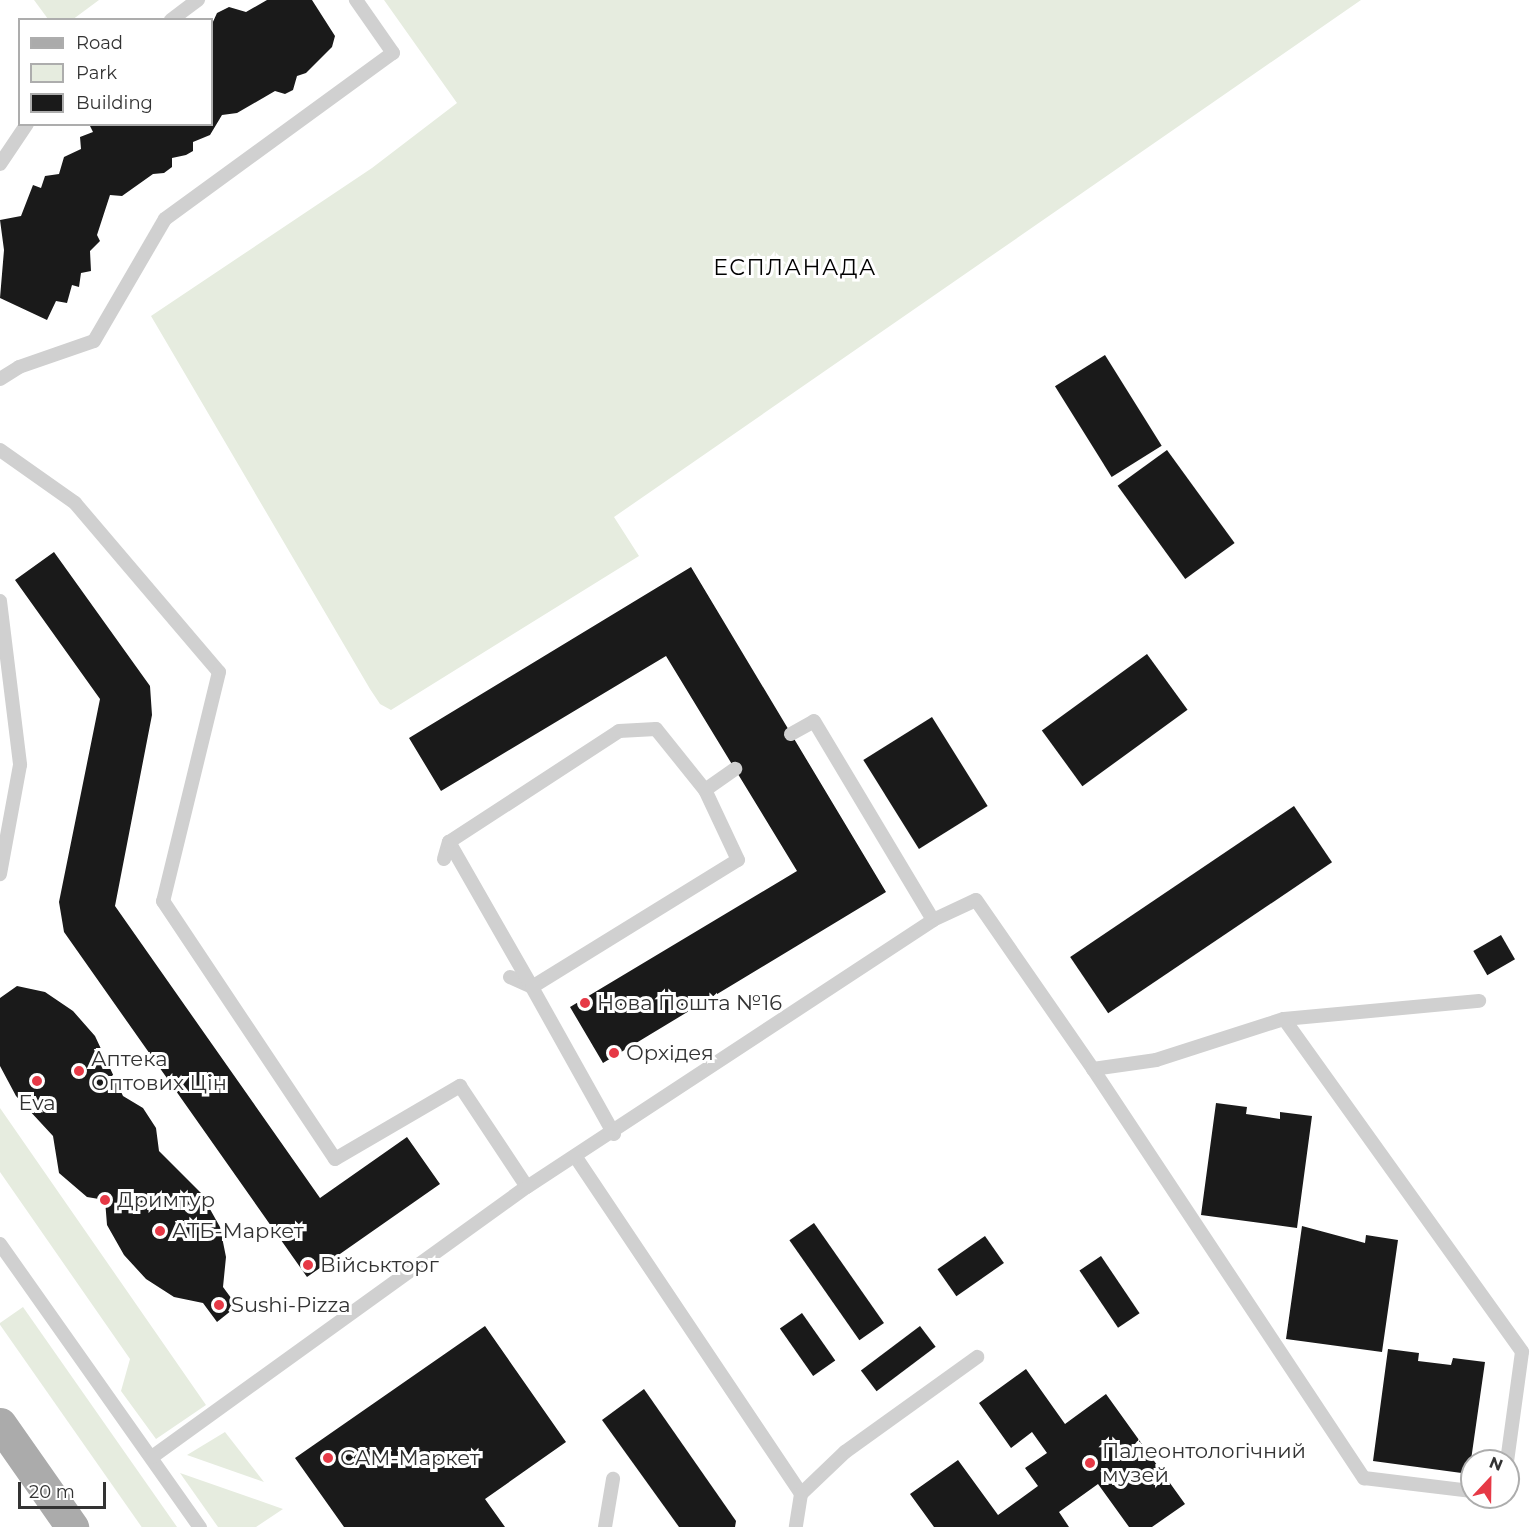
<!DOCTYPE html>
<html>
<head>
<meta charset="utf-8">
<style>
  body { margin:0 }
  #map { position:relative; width:1538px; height:1527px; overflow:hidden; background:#fff; font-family:Montserrat,sans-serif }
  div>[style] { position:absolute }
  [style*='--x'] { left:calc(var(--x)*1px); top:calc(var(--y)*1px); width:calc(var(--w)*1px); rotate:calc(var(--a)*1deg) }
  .green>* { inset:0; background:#e6ecdf; transform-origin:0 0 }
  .building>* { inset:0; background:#1a1a1a; transform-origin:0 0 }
  .lane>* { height:14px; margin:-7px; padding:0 7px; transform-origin:7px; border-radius:7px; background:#d0d0d0 }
  .primary>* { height:33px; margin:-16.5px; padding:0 16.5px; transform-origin:16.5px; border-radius:16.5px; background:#ababab }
  .dots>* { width:16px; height:16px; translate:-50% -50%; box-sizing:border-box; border:3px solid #fff; border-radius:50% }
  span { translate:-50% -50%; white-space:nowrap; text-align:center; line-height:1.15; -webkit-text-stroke:6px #fff; paint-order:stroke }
  .poi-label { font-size:21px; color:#333 }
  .left { translate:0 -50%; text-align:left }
  .neighbourhood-label { font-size:22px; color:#000; letter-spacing:1.5px }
  .legend { position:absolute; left:18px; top:18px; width:195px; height:108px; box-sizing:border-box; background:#fff; border:2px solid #adadad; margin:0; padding:8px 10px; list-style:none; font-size:18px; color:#333 }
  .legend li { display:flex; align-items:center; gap:12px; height:30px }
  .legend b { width:30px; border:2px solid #adadad }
  .north { position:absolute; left:1460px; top:1449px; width:60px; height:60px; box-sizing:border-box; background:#fff; border:2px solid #adadad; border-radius:50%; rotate:22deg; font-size:16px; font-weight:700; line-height:24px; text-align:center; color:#333 }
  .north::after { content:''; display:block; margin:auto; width:21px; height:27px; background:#e63946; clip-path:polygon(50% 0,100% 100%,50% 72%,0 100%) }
  .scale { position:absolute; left:18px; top:1482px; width:88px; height:27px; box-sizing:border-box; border:3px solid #333; border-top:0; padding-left:8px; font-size:18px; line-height:21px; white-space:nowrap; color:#333; -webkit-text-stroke:4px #fff; paint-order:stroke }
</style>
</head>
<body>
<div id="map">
  <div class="green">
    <div style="clip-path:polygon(34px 0,99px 0,72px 20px,48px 19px)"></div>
    <div style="clip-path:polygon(384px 0,1361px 0,614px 517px,639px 556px,391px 710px,380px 704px,370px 689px,151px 316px,372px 168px,457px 103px)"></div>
    <div style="clip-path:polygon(0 1108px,206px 1405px,156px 1439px,121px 1391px,130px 1359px,0 1172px)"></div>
    <div style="left:23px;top:1307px;width:269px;height:29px;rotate:55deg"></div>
    <div style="clip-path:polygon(225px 1432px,264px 1482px,187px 1455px)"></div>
    <div style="clip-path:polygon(180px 1473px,283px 1509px,256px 1527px,218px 1527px)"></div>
  </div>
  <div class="building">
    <div style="clip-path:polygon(267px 0,312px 0,335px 36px,332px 47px,306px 73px,297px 76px,293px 90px,285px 94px,275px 91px,237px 113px,222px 115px,210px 135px,193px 142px,193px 151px,186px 155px,172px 158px,172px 167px,164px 173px,153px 174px,122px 196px,110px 195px,97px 235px,100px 241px,90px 251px,91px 271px,81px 273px,79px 287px,72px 285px,67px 303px,56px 301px,47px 320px,0 298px,4px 250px,0 220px,21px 216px,33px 185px,41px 188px,45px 176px,59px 174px,64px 157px,81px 149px,80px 137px,93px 132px,89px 124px,212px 124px,212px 24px,217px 13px,229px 7px,246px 12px)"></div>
    <div style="left:1105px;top:355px;width:107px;height:59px;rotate:58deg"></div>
    <div style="left:1167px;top:450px;width:115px;height:61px;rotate:54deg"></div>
    <div style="clip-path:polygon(54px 552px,150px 686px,152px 715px,115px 906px,320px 1198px,407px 1137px,440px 1184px,307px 1277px,64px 932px,59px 902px,100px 699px,15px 580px)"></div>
    <div style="clip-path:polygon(691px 567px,886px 892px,603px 1063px,570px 1007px,797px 871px,666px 656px,441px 791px,409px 738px)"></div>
    <div style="left:1147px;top:654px;width:69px;height:130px;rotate:54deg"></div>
    <div style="left:932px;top:717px;width:105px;height:81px;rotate:58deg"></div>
    <div style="left:1294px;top:806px;width:68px;height:270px;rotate:56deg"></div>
    <div style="left:1501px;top:935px;width:28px;height:32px;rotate:60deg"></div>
    <div style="clip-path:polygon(17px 986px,45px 992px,73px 1011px,95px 1036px,123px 1096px,143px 1108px,156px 1128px,159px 1151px,201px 1193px,220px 1227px,226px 1257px,223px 1287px,237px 1306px,217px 1322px,203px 1303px,174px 1297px,146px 1279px,124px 1255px,107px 1225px,105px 1200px,87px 1197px,59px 1173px,53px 1136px,16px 1096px,0 1066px,0 998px)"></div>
    <div style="clip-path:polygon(1216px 1103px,1247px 1107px,1246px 1114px,1280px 1119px,1280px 1112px,1312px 1116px,1297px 1228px,1201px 1215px)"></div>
    <div style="left:814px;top:1223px;width:122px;height:30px;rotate:55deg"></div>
    <div style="clip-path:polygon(1302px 1226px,1365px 1243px,1366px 1235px,1398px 1240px,1382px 1352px,1286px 1339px)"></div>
    <div style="left:985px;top:1236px;width:33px;height:58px;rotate:55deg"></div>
    <div style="left:1101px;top:1256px;width:69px;height:26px;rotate:56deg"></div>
    <div style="left:802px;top:1313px;width:58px;height:27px;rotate:55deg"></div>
    <div style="clip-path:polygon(485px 1326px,566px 1442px,485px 1499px,505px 1527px,344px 1527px,295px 1458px)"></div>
    <div style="left:920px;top:1326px;width:26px;height:74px;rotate:53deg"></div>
    <div style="clip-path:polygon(1388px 1349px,1419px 1353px,1418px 1361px,1451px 1365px,1453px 1358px,1485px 1362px,1469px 1474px,1373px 1461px)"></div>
    <div style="clip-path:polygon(1026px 1369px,1065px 1424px,1106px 1394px,1185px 1504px,1152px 1527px,1129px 1527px,1098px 1484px,1059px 1512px,1069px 1527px,934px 1527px,910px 1494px,958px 1460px,998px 1515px,1038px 1486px,1025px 1468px,1047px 1453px,1032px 1432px,1011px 1448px,979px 1403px)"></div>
    <div style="clip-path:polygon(644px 1389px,736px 1521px,735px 1527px,679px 1527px,602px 1420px)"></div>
  </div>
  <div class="lane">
    <div style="--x:171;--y:20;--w:34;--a:-37"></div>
    <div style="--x:0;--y:164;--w:48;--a:-56"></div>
    <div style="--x:0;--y:379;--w:22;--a:-32"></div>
    <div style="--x:19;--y:367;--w:79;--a:-19.1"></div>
    <div style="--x:94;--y:341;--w:141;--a:-59.8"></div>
    <div style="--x:165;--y:219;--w:282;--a:-36.1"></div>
    <div style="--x:393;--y:53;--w:65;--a:-124.9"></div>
    <div style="--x:0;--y:450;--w:92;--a:35.2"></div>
    <div style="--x:75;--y:503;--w:222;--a:49.6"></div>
    <div style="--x:219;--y:672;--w:236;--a:103.7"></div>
    <div style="--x:163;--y:901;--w:310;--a:56.3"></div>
    <div style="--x:335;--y:1159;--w:145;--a:-30.3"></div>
    <div style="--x:460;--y:1086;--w:121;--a:56.4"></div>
    <div style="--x:0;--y:601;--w:165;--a:83"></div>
    <div style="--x:20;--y:765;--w:111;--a:100.4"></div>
    <div style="--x:791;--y:734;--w:26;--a:-29"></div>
    <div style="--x:814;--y:721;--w:232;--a:59.1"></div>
    <div style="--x:444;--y:859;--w:18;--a:-74"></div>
    <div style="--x:510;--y:977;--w:24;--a:24"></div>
    <div style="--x:532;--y:987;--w:167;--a:-119.8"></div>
    <div style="--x:449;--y:842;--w:203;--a:-33.1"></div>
    <div style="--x:619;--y:731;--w:37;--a:-3"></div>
    <div style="--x:656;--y:729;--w:78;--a:51.2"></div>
    <div style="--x:1284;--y:1019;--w:409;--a:54.4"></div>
    <div style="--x:1522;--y:1352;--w:110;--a:97.8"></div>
    <div style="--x:1093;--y:1069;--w:491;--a:56.5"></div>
    <div style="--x:1364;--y:1478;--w:109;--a:6.9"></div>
    <div style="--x:614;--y:1134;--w:168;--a:-119.2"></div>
    <div style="--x:532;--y:987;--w:242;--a:-31.7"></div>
    <div style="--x:738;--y:860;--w:77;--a:-115.2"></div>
    <div style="--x:705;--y:790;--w:37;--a:-35"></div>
    <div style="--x:577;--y:1159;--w:403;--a:56.2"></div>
    <div style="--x:801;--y:1494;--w:33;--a:99"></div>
    <div style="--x:0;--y:1244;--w:347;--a:54.8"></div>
    <div style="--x:152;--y:1457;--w:462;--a:-35.8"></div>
    <div style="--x:527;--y:1187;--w:486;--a:-33.3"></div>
    <div style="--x:933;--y:920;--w:47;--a:-24.9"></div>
    <div style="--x:976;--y:900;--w:206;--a:55.3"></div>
    <div style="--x:1093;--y:1069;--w:64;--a:-8.1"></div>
    <div style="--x:1156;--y:1060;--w:134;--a:-17.8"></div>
    <div style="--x:1284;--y:1019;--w:196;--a:-5.3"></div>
    <div style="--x:801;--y:1494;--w:61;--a:-43.7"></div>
    <div style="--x:845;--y:1452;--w:163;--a:-35.7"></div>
    <div style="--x:605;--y:1527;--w:49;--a:-80.5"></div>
  </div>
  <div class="primary">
    <div style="--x:0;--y:1424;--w:126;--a:55"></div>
  </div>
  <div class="dots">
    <div style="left:585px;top:1003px;background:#e63946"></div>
    <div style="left:614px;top:1053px;background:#e63946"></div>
    <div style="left:79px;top:1071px;background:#e63946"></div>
    <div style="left:37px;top:1081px;background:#e63946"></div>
    <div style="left:105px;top:1200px;background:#e63946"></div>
    <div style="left:160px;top:1231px;background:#e63946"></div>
    <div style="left:308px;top:1265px;background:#e63946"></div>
    <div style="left:219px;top:1305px;background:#e63946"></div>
    <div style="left:328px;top:1458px;background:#e63946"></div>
    <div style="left:1090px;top:1463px;background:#e63946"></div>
  </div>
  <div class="poi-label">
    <span class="left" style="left:597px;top:1003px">Нова Пошта №16</span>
    <span class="left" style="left:626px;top:1053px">Орхідея</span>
    <span class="left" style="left:91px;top:1071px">Аптека<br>Оптових Цін</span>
    <span style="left:37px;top:1103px">Eva</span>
    <span class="left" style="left:117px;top:1200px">Дримтур</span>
    <span class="left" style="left:172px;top:1231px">АТБ-Маркет</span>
    <span class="left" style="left:320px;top:1265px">Військторг</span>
    <span class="left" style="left:231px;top:1305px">Sushi-Pizza</span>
    <span class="left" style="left:1102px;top:1463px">Палеонтологічний<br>музей</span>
    <span class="left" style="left:340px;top:1458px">САМ-Маркет</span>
  </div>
  <div class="neighbourhood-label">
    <span style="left:795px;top:268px">ЕСПЛАНАДА</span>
  </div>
  <ul class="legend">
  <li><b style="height:8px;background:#ababab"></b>Road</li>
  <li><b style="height:16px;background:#e6ecdf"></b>Park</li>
  <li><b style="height:16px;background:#1a1a1a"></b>Building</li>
  </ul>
  <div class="north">N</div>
  <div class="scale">20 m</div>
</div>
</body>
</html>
